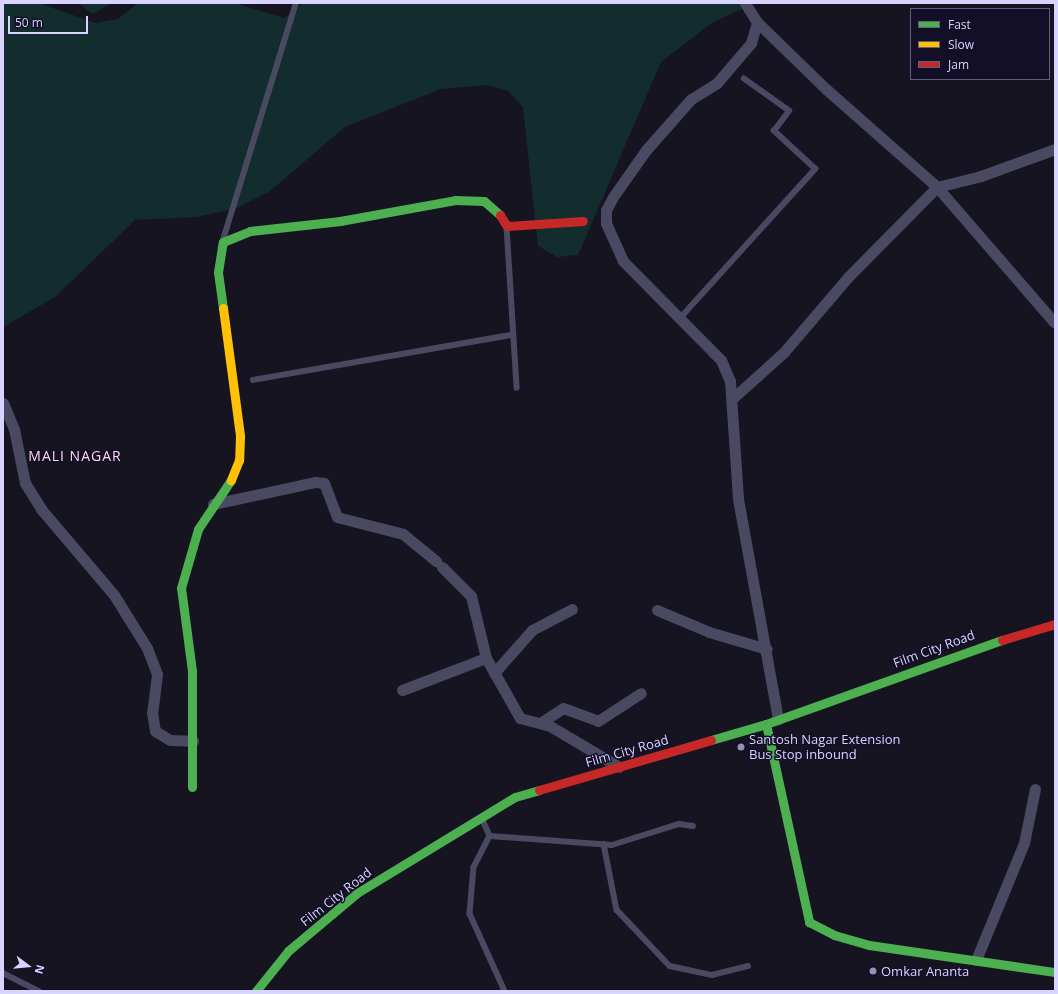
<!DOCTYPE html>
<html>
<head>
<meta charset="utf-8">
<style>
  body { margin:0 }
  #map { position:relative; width:1058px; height:994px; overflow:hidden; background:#161421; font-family:"Open Sans",sans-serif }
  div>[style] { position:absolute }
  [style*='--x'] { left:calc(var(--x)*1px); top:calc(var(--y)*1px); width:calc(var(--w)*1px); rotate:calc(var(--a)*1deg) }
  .green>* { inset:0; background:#132c2d }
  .lane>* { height:5.5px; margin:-2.75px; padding:0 2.75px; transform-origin:2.75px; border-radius:2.75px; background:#4a4962 }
  .street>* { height:11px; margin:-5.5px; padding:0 5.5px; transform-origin:5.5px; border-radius:5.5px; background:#4a4962 }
  .fast>* { height:9px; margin:-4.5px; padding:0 4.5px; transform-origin:4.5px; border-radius:4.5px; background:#4caf50 }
  .slow>* { height:9px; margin:-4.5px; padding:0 4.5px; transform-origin:4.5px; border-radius:4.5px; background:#ffc107 }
  .jam>* { height:9px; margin:-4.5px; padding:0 4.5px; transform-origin:4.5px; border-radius:4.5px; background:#c62828 }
  .dots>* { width:11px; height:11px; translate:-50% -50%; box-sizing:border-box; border:2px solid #130f26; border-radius:50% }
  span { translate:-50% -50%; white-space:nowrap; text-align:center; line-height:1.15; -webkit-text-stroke:3px #130f26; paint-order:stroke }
  .street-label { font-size:13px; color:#d9d4ff }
  .poi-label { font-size:13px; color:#d9d4ff }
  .left { translate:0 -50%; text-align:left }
  .neighbourhood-label { font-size:14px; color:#ffd6f0; letter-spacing:1px }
  .frame { position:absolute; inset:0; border:4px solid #d9d4ff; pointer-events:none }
  .legend { position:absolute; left:910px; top:8px; width:140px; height:72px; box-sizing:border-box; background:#130f26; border:1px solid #625e7d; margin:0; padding:5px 7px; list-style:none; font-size:12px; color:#d9d4ff }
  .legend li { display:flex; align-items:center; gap:8px; height:20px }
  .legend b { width:20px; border:1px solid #625e7d }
  .north { position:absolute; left:8px; top:946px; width:40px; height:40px; -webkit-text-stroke:3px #130f26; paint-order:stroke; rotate:106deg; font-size:11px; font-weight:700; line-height:16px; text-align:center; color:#d9d4ff }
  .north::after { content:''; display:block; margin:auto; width:14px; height:18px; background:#d9d4ff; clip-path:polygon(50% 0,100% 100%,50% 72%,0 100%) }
  .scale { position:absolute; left:8px; top:16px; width:80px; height:18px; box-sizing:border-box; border:2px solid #d9d4ff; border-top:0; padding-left:5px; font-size:12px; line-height:14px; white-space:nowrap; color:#d9d4ff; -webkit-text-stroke:3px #130f26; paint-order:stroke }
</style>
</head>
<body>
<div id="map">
  <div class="green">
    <div style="clip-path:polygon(3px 3px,39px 3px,95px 23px,118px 19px,138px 3px,234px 3px,284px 18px,303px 3px,756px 3px,713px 22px,661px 62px,578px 255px,557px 257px,538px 246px,523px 107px,508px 91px,487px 85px,441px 89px,345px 127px,270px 191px,237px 208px,197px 217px,135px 220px,55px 297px,3px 327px)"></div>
    <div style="clip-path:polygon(79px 3px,113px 3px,92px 14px)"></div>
  </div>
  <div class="lane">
    <div style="--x:507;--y:227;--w:161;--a:86.4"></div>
    <div style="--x:223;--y:240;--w:248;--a:-72.9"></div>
    <div style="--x:681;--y:317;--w:200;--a:-47.8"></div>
    <div style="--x:815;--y:169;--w:56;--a:-137.2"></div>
    <div style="--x:774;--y:131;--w:25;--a:-53"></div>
    <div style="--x:789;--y:111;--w:55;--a:-144.6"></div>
    <div style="--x:253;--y:380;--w:262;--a:-9.9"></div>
    <div style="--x:482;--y:818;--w:20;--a:66"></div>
    <div style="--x:490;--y:836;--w:35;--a:117"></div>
    <div style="--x:474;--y:867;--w:47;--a:94.9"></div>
    <div style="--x:470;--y:914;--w:85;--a:65.6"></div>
    <div style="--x:490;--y:836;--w:122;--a:4.2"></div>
    <div style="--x:612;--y:845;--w:70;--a:-17.4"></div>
    <div style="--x:679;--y:824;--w:14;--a:8"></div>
    <div style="--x:604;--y:844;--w:67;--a:78.9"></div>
    <div style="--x:617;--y:910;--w:77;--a:46.6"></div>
    <div style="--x:670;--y:966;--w:43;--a:12.1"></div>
    <div style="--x:712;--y:975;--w:37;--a:-14"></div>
    <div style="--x:3;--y:973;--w:40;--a:26.6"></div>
  </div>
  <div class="street">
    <div style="--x:745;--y:3;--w:22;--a:58"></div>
    <div style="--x:757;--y:22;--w:96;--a:44.2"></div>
    <div style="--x:826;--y:89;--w:148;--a:41.4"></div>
    <div style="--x:937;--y:187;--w:179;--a:49.1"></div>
    <div style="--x:757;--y:22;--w:22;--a:106"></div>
    <div style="--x:751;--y:43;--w:52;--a:130.4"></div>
    <div style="--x:717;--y:83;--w:31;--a:148"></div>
    <div style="--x:691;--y:99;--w:68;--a:131.4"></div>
    <div style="--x:646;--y:150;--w:57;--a:125.1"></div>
    <div style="--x:613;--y:197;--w:15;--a:118"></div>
    <div style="--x:606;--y:210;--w:13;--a:90"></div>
    <div style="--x:606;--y:223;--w:42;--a:65.9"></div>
    <div style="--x:623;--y:261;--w:139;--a:45.3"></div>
    <div style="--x:721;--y:360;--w:23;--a:67"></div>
    <div style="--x:730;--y:381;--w:118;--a:86.1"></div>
    <div style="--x:738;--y:499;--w:224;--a:79.7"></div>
    <div style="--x:733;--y:398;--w:69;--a:-42"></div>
    <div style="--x:784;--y:352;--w:99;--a:-49.5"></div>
    <div style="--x:848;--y:277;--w:127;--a:-45.3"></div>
    <div style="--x:937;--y:187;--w:45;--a:-14"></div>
    <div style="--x:981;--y:176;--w:79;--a:-20"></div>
    <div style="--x:3;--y:403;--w:28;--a:67"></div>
    <div style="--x:14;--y:429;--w:55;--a:78.5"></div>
    <div style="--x:25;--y:483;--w:31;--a:58"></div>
    <div style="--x:41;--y:509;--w:113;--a:49.7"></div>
    <div style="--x:114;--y:595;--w:62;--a:58.1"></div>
    <div style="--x:147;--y:648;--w:28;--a:69"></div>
    <div style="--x:157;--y:674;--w:38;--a:97"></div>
    <div style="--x:152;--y:712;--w:19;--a:81"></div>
    <div style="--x:155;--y:731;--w:17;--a:31"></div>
    <div style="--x:170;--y:740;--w:23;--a:2"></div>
    <div style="--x:213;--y:504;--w:105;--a:-12.1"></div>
    <div style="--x:316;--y:482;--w:8;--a:7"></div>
    <div style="--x:324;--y:483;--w:36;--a:69"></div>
    <div style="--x:337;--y:517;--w:68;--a:14.4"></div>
    <div style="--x:403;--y:534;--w:43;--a:39.3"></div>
    <div style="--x:442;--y:567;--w:41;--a:45"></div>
    <div style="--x:471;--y:596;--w:64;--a:76.4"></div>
    <div style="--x:486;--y:658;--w:69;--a:60.5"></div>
    <div style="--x:520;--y:718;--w:31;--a:15"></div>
    <div style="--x:550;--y:726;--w:80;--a:30.7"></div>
    <div style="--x:657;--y:610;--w:56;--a:22.9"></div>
    <div style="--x:709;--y:632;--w:60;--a:16.3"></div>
    <div style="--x:494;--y:673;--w:57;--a:-48.5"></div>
    <div style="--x:532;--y:630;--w:45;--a:-27.7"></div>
    <div style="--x:402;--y:690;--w:90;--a:-20.9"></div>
    <div style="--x:540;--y:723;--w:27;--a:-33"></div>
    <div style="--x:563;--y:708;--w:37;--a:20"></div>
    <div style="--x:598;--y:721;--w:51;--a:-33.1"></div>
    <div style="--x:976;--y:960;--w:126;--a:-67.7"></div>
    <div style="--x:1024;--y:843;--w:55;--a:-78.5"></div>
  </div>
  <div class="fast">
    <div style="--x:223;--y:308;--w:36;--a:-98"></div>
    <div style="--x:218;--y:272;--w:30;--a:-81"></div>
    <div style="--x:223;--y:242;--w:29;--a:-22"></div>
    <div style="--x:250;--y:231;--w:91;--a:-6.3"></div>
    <div style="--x:340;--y:221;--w:117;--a:-10.3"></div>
    <div style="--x:455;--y:200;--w:29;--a:2"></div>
    <div style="--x:484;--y:201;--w:21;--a:41"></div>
    <div style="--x:766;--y:724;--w:203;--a:77.7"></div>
    <div style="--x:809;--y:922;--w:28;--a:27"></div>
    <div style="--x:834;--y:935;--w:36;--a:16"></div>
    <div style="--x:869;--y:945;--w:188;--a:8.3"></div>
    <div style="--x:711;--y:740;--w:57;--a:-16.2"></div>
    <div style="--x:766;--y:724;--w:251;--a:-19.6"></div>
    <div style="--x:192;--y:787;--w:116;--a:-90"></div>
    <div style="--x:192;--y:671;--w:84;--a:-97.5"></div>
    <div style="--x:181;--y:588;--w:61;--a:-73.9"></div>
    <div style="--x:198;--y:529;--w:59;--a:-56"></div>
    <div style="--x:256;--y:991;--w:51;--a:-51.3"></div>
    <div style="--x:288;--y:951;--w:90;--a:-40"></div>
    <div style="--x:357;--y:893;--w:185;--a:-31.3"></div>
    <div style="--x:515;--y:797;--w:25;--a:-16"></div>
  </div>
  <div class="slow">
    <div style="--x:223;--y:308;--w:129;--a:82.4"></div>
    <div style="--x:240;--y:436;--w:24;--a:92"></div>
    <div style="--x:239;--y:460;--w:22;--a:112"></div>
  </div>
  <div class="jam">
    <div style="--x:500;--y:215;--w:13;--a:58"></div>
    <div style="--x:507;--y:226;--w:76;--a:-3.8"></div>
    <div style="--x:1002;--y:640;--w:55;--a:-16.8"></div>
    <div style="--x:539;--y:790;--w:179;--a:-16.2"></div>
  </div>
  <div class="dots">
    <div style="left:741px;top:747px;background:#9591b1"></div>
    <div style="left:873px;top:971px;background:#9591b1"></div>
  </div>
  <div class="street-label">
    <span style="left:934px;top:649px;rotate:-20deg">Film City Road</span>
    <span style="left:627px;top:751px;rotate:-16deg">Film City Road</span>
    <span style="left:336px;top:897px;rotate:-38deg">Film City Road</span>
  </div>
  <div class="poi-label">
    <span class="left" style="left:749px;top:747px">Santosh Nagar Extension<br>Bus Stop inbound</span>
    <span class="left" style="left:881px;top:971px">Omkar Ananta</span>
  </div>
  <div class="neighbourhood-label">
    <span style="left:75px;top:456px">MALI NAGAR</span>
  </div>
  <div class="frame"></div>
  <ul class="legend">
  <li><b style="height:5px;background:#4caf50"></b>Fast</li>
  <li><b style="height:5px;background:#ffc107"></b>Slow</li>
  <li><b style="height:5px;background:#c62828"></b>Jam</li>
  </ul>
  <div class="north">N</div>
  <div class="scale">50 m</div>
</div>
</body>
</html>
